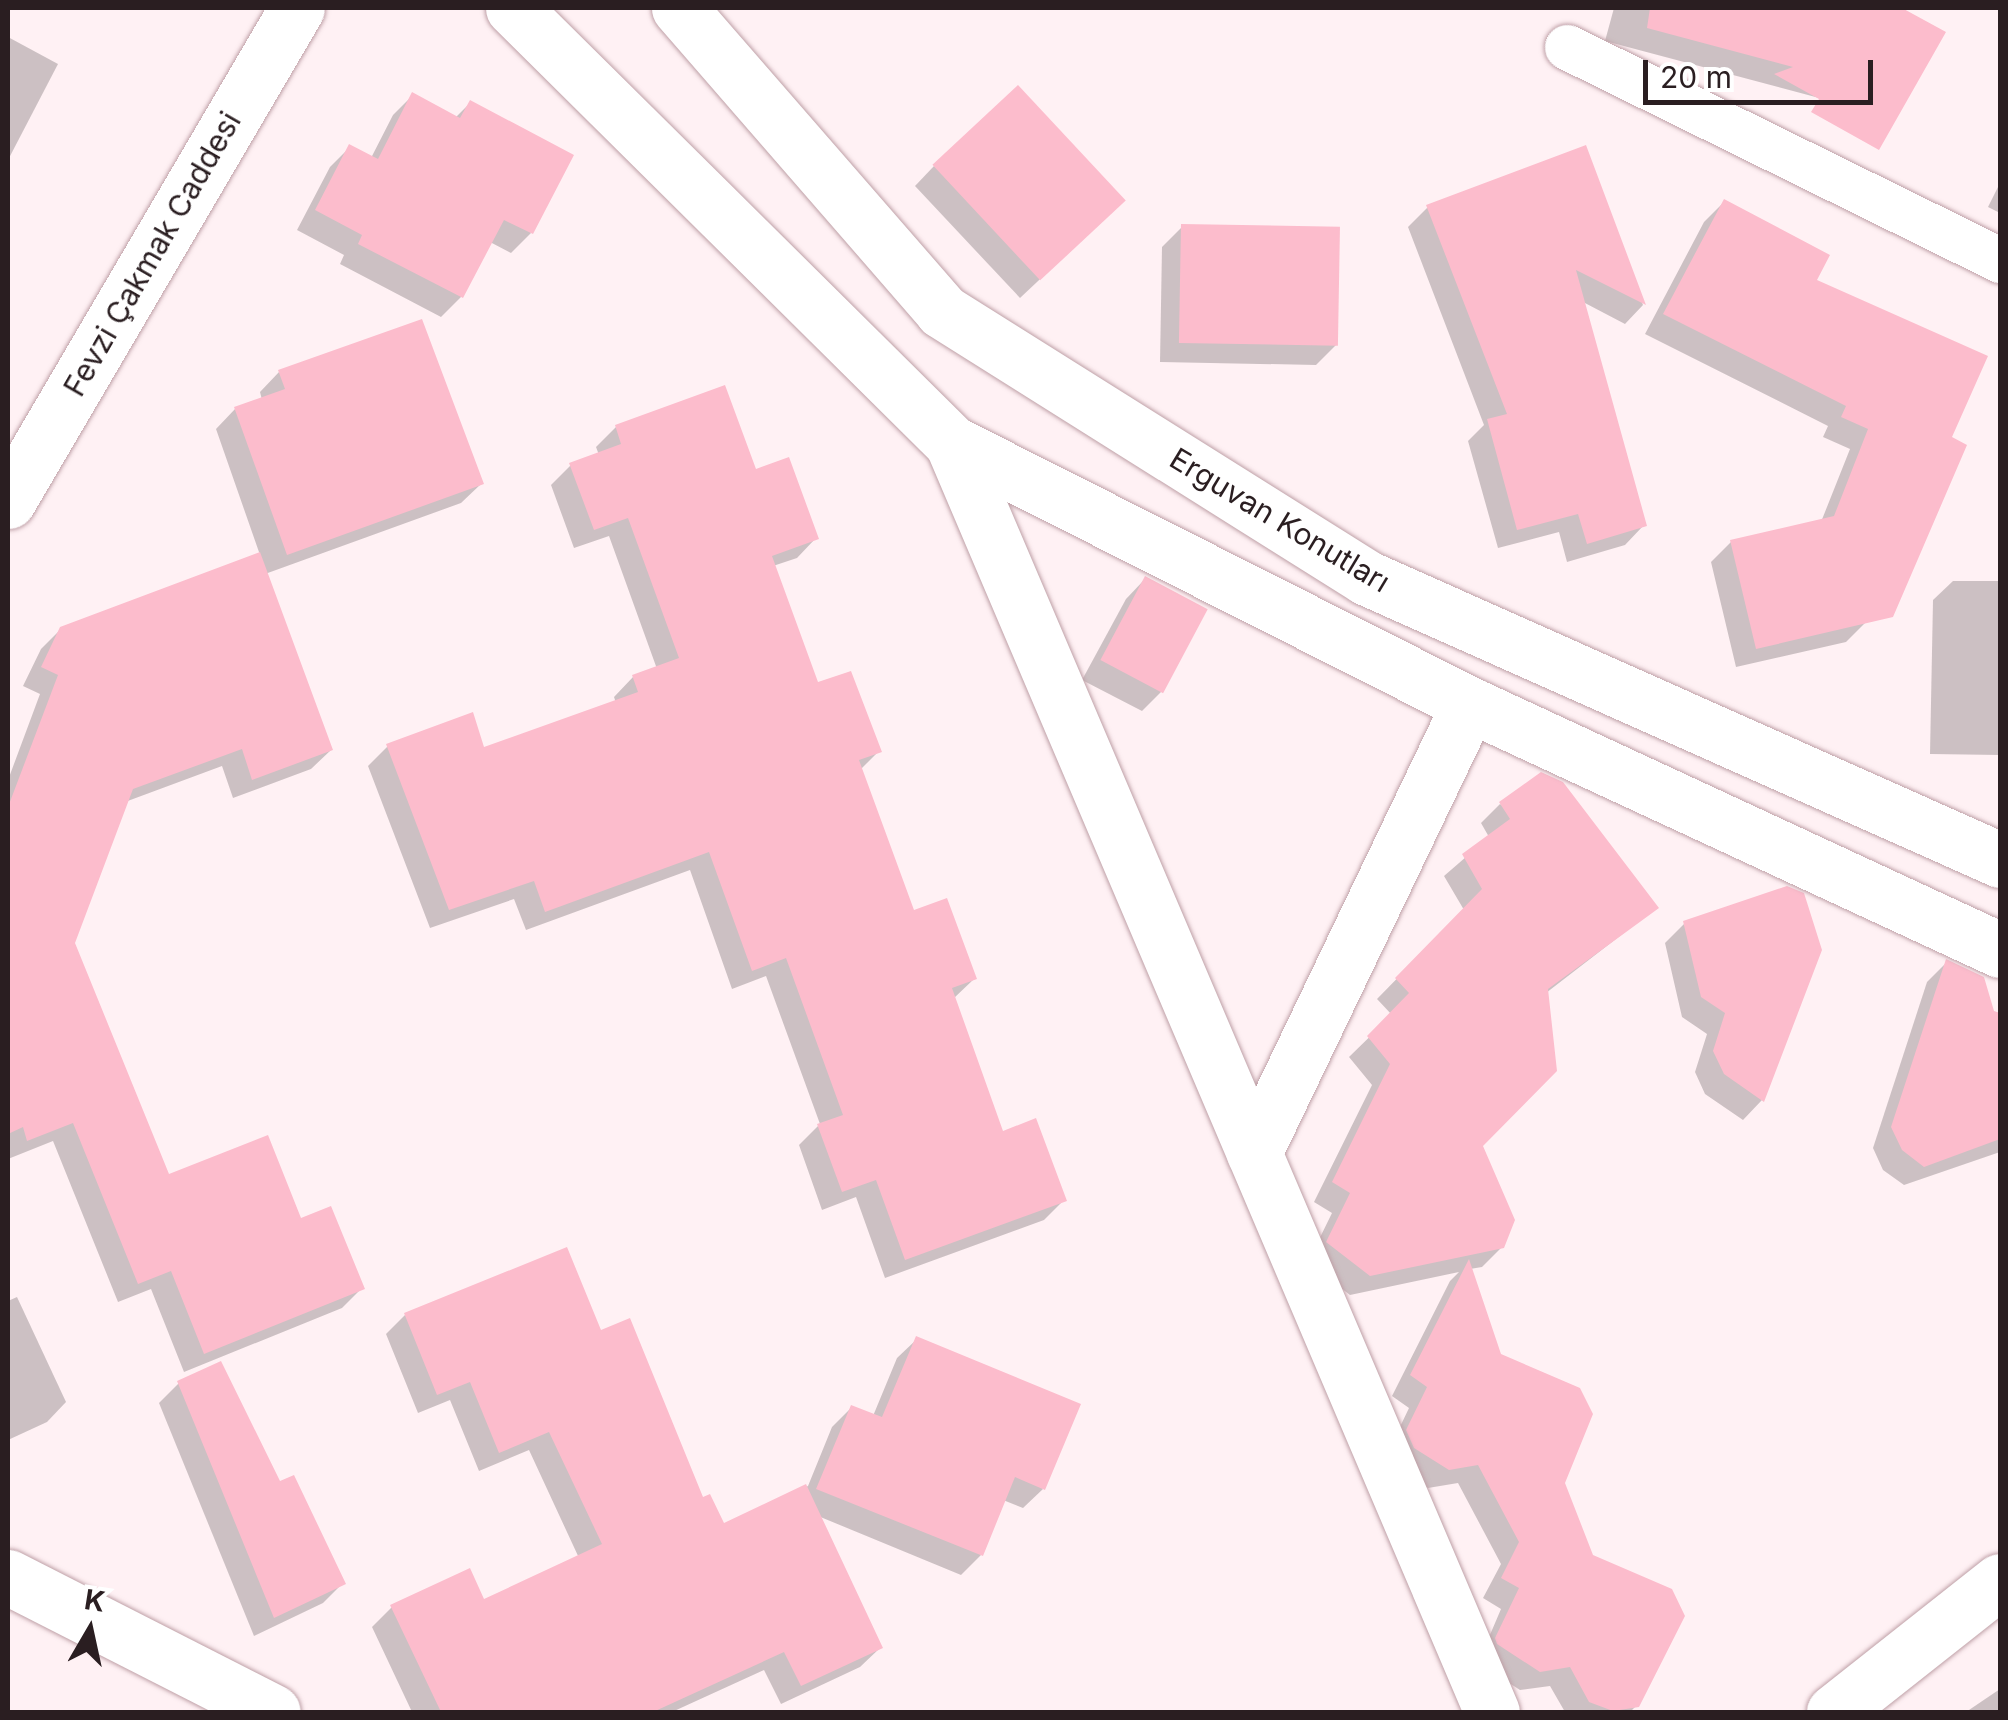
<!DOCTYPE html>
<html>
<head>
<meta charset="utf-8">
<style>
  body { margin:0 }
  #map { position:relative; width:2008px; height:1720px; overflow:hidden; background:#fff1f4; font-family:Inter,sans-serif }
  div>[style] { position:absolute }
  [style*='--x'] { left:calc(var(--x)*1px); top:calc(var(--y)*1px); width:calc(var(--w)*1px); rotate:calc(var(--a)*1deg) }
  .shadow>* { inset:0; background:#0003 }
  .building>* { inset:0; background:#fcbccc; transform-origin:0 0 }
  .roads { filter:drop-shadow(0 0 2px #bfa0a7) drop-shadow(0 0 2px #bfa0a7) }
  .lane>* { height:45px; margin:-22.5px; padding:0 22.5px; transform-origin:22.5px; border-radius:22.5px; background:#fff }
  .street>* { height:55px; margin:-27.5px; padding:0 27.5px; transform-origin:27.5px; border-radius:27.5px; background:#fff }
  .secondary>* { height:55px; margin:-27.5px; padding:0 27.5px; transform-origin:27.5px; border-radius:27.5px; background:#fff }
  span { translate:-50% -50%; white-space:nowrap; text-align:center; line-height:1.15; -webkit-text-stroke:9px #fff; paint-order:stroke }
  .street-label { font-size:30px; color:#2a1e21 }
  .frame { position:absolute; inset:0; border:10px solid #2a1e21; pointer-events:none }
  .north { position:absolute; left:40px; top:1580px; width:100px; height:100px; -webkit-text-stroke:8px #fff; paint-order:stroke; rotate:9deg; font-size:28px; font-weight:700; line-height:40px; text-align:center; color:#2a1e21 }
  .north::after { content:''; display:block; margin:auto; width:35px; height:45px; background:#2a1e21; clip-path:polygon(50% 0,100% 100%,50% 72%,0 100%) }
  .scale { position:absolute; left:1643px; top:60px; width:230px; height:45px; box-sizing:border-box; border:5px solid #2a1e21; border-top:0; padding-left:12px; font-size:30px; line-height:35px; white-space:nowrap; color:#2a1e21; -webkit-text-stroke:8px #fff; paint-order:stroke }
</style>
</head>
<body>
<div id="map">
  <div class="shadow">
    <div style="clip-path:polygon(1614px 8px,1907px 8px,1858px 83px,1838px 103px,1605px 41px)"></div>
    <div style="clip-path:polygon(8px 37px,58px 64px,8px 160px)"></div>
    <div style="clip-path:polygon(413px 95px,455px 118px,470px 103px,531px 233px,511px 253px,490px 242px,461px 297px,441px 317px,340px 264px,344px 255px,297px 230px,330px 167px,350px 147px,371px 158px,393px 115px)"></div>
    <div style="clip-path:polygon(1584px 148px,1643px 305px,1625px 324px,1583px 302px,1644px 525px,1625px 545px,1567px 562px,1559px 532px,1498px 548px,1468px 441px,1484px 425px,1408px 227px,1428px 207px)"></div>
    <div style="clip-path:polygon(934px 166px,1103px 220px,1020px 298px,915px 186px)"></div>
    <div style="clip-path:polygon(2000px 183px,2000px 213px,1988px 207px)"></div>
    <div style="clip-path:polygon(1724px 202px,1814px 281px,1985px 357px,1866px 622px,1846px 642px,1736px 667px,1711px 562px,1731px 542px,1821px 522px,1850px 449px,1823px 437px,1828px 426px,1645px 334px,1704px 222px)"></div>
    <div style="clip-path:polygon(1182px 227px,1336px 345px,1316px 365px,1160px 362px,1162px 247px)"></div>
    <div style="clip-path:polygon(279px 372px,481px 484px,461px 503px,265px 574px,331px 750px,311px 769px,233px 798px,222px 766px,125px 802px,68px 932px,168px 1177px,299px 1221px,362px 1288px,342px 1308px,184px 1372px,151px 1289px,118px 1302px,53px 1141px,8px 1159px,8px 958px,61px 937px,8px 916px,8px 780px,40px 694px,23px 686px,41px 649px,61px 629px,260px 555px,216px 429px,235px 409px,262px 400px,260px 392px)"></div>
    <div style="clip-path:polygon(616px 427px,754px 472px,816px 538px,797px 558px,773px 566px,817px 685px,879px 751px,860px 770px,912px 913px,974px 979px,953px 999px,1002px 1134px,1064px 1200px,1044px 1220px,885px 1278px,856px 1197px,822px 1210px,799px 1145px,820px 1124px,766px 976px,732px 989px,690px 870px,526px 930px,514px 899px,430px 928px,368px 766px,388px 746px,482px 750px,616px 703px,614px 697px,633px 677px,657px 669px,609px 536px,574px 548px,551px 485px,571px 465px,599px 455px,596px 447px)"></div>
    <div style="clip-path:polygon(1145px 579px,1162px 691px,1142px 711px,1082px 680px,1126px 599px)"></div>
    <div style="clip-path:polygon(1953px 581px,2000px 581px,2000px 755px,1930px 754px,1933px 600px)"></div>
    <div style="clip-path:polygon(1500px 804px,1656px 908px,1546px 993px,1480px 1145px,1502px 1247px,1482px 1267px,1470px 1269px,1499px 1356px,1562px 1483px,1637px 1705px,1630px 1712px,1565px 1712px,1550px 1686px,1520px 1690px,1478px 1663px,1501px 1609px,1483px 1598px,1501px 1564px,1458px 1483px,1428px 1488px,1394px 1467px,1388px 1452px,1409px 1408px,1392px 1396px,1450px 1281px,1459px 1272px,1350px 1295px,1308px 1262px,1332px 1213px,1314px 1202px,1372px 1085px,1349px 1057px,1392px 1015px,1377px 999px,1464px 910px,1444px 876px,1489px 837px,1481px 823px)"></div>
    <div style="clip-path:polygon(1787px 889px,1762px 1100px,1743px 1120px,1705px 1094px,1695px 1072px,1707px 1034px,1682px 1017px,1665px 943px,1685px 923px)"></div>
    <div style="clip-path:polygon(1947px 962px,2000px 1039px,2000px 1152px,1904px 1185px,1883px 1170px,1873px 1148px,1927px 982px)"></div>
    <div style="clip-path:polygon(17px 1297px,66px 1402px,47px 1422px,8px 1440px,8px 1301px)"></div>
    <div style="clip-path:polygon(405px 1315px,599px 1333px,702px 1500px,723px 1527px,808px 1486px,832px 1427px,851px 1408px,873px 1416px,897px 1358px,917px 1339px,1043px 1489px,1023px 1508px,1003px 1500px,981px 1555px,961px 1575px,818px 1516px,880px 1648px,860px 1667px,781px 1704px,764px 1670px,672px 1712px,412px 1712px,372px 1627px,392px 1607px,482px 1602px,579px 1558px,529px 1450px,479px 1471px,450px 1400px,418px 1413px,386px 1334px)"></div>
    <div style="clip-path:polygon(179px 1383px,278px 1485px,343px 1583px,323px 1603px,254px 1636px,159px 1403px)"></div>
    <div style="clip-path:polygon(2000px 1689px,2000px 1712px,1966px 1712px)"></div>
  </div>
  <div class="building">
    <div style="clip-path:polygon(1650px 8px,1902px 8px,1946px 32px,1879px 150px,1811px 112px,1819px 99px,1774px 74px,1793px 67px,1647px 28px)"></div>
    <div style="left:1018px;top:85px;width:158px;height:117px;rotate:47deg"></div>
    <div style="clip-path:polygon(412px 92px,460px 118px,470px 100px,574px 155px,533px 234px,504px 220px,463px 298px,358px 244px,362px 235px,315px 210px,349px 144px,378px 159px)"></div>
    <div style="clip-path:polygon(1586px 145px,1646px 305px,1576px 270px,1647px 526px,1587px 544px,1578px 514px,1517px 530px,1487px 419px,1507px 414px,1426px 205px)"></div>
    <div style="clip-path:polygon(1724px 199px,1830px 255px,1817px 280px,1988px 356px,1952px 437px,1967px 445px,1893px 617px,1756px 649px,1730px 540px,1834px 516px,1868px 429px,1841px 417px,1846px 406px,1663px 314px)"></div>
    <div style="left:1181px;top:224px;width:159px;height:119px;rotate:1deg"></div>
    <div style="clip-path:polygon(422px 319px,484px 484px,287px 555px,234px 407px,285px 389px,278px 370px)"></div>
    <div style="clip-path:polygon(725px 385px,756px 469px,789px 457px,819px 539px,772px 556px,818px 682px,851px 671px,882px 752px,859px 760px,914px 910px,947px 898px,977px 979px,952px 988px,1003px 1131px,1036px 1118px,1067px 1201px,905px 1260px,876px 1180px,842px 1192px,817px 1124px,843px 1115px,786px 958px,752px 971px,709px 852px,545px 912px,534px 881px,449px 910px,386px 744px,473px 712px,484px 747px,638px 692px,632px 675px,679px 658px,628px 518px,594px 530px,569px 463px,621px 444px,615px 425px)"></div>
    <div style="clip-path:polygon(260px 552px,333px 750px,252px 780px,242px 749px,133px 789px,75px 943px,169px 1174px,268px 1135px,301px 1218px,331px 1206px,365px 1289px,204px 1354px,171px 1271px,138px 1284px,73px 1123px,27px 1141px,23px 1127px,8px 1134px,8px 807px,58px 675px,41px 667px,60px 627px)"></div>
    <div style="left:1145px;top:576px;width:71px;height:95px;rotate:28deg"></div>
    <div style="clip-path:polygon(1541px 772px,1563px 782px,1659px 908px,1548px 989px,1557px 1071px,1483px 1146px,1515px 1220px,1504px 1248px,1370px 1276px,1326px 1242px,1350px 1193px,1332px 1182px,1390px 1064px,1367px 1036px,1409px 993px,1395px 978px,1482px 889px,1462px 854px,1510px 819px,1499px 802px)"></div>
    <div style="clip-path:polygon(1787px 886px,1804px 893px,1822px 950px,1764px 1102px,1724px 1074px,1713px 1051px,1725px 1013px,1701px 997px,1683px 921px)"></div>
    <div style="clip-path:polygon(1946px 959px,1984px 977px,1994px 1011px,2000px 1013px,2000px 1139px,1924px 1167px,1902px 1150px,1891px 1127px)"></div>
    <div style="clip-path:polygon(567px 1247px,601px 1330px,630px 1318px,703px 1497px,710px 1494px,724px 1523px,806px 1484px,883px 1648px,801px 1686px,784px 1652px,653px 1712px,441px 1712px,390px 1605px,470px 1568px,484px 1599px,602px 1544px,549px 1432px,499px 1453px,470px 1382px,437px 1395px,404px 1313px)"></div>
    <div style="clip-path:polygon(1469px 1259px,1501px 1354px,1580px 1388px,1593px 1414px,1565px 1483px,1593px 1555px,1672px 1589px,1685px 1616px,1639px 1707px,1613px 1711px,1589px 1702px,1570px 1667px,1540px 1672px,1497px 1644px,1495px 1638px,1519px 1588px,1501px 1578px,1519px 1542px,1478px 1465px,1449px 1470px,1414px 1448px,1406px 1430px,1427px 1387px,1410px 1375px)"></div>
    <div style="clip-path:polygon(916px 1336px,1081px 1404px,1045px 1490px,1015px 1477px,983px 1556px,816px 1489px,851px 1405px,882px 1417px)"></div>
    <div style="clip-path:polygon(221px 1361px,280px 1481px,294px 1475px,346px 1584px,274px 1618px,177px 1381px)"></div>
  </div>
  <div class="roads">
    <div class="lane">
      <div style="--x:1567;--y:47;--w:483;--a:26.2"></div>
    </div>
    <div class="street">
      <div style="--x:513;--y:8;--w:618;--a:44.74"></div>
      <div style="--x:952;--y:443;--w:1379;--a:66.95"></div>
      <div style="--x:679;--y:8;--w:401;--a:49"></div>
      <div style="--x:942;--y:311;--w:502;--a:32.14"></div>
      <div style="--x:1367;--y:578;--w:693;--a:24.01"></div>
      <div style="--x:952;--y:443;--w:579;--a:26.79"></div>
      <div style="--x:1469;--y:704;--w:585;--a:24.86"></div>
      <div style="--x:1254;--y:1153;--w:498;--a:-64.4"></div>
      <div style="--x:8;--y:1577;--w:297;--a:27"></div>
      <div style="--x:1834;--y:1712;--w:211;--a:-38.3"></div>
    </div>
    <div class="secondary">
      <div style="--x:8;--y:501;--w:571;--a:-59.62"></div>
    </div>
  </div>
  <div class="street-label">
    <span style="left:152px;top:254px;rotate:-60deg">Fevzi Çakmak Caddesi</span>
    <span style="left:1280px;top:520px;rotate:31deg">Erguvan Konutları</span>
  </div>
  <div class="frame"></div>
  <div class="north">K</div>
  <div class="scale">20 m</div>
</div>
</body>
</html>
